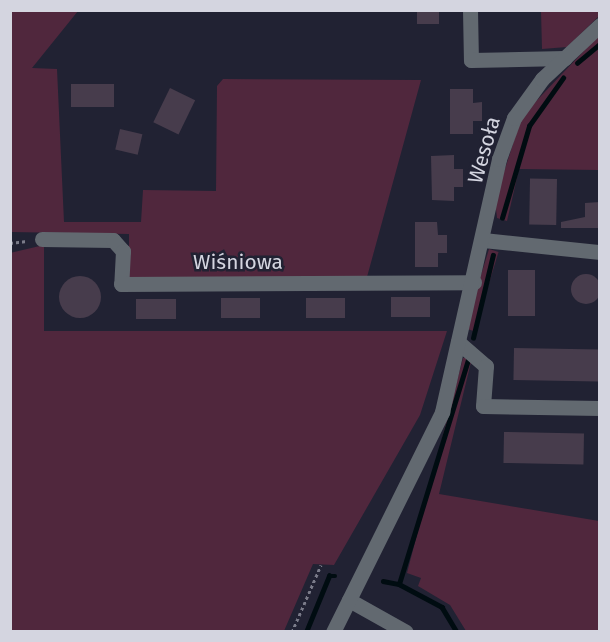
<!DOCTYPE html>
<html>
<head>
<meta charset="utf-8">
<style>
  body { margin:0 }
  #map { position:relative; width:610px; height:642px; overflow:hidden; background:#212233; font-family:"Fira Sans",sans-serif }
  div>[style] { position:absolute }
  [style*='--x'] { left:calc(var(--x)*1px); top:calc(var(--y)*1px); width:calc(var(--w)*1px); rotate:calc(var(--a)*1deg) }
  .green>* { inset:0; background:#50273d; transform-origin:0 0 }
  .stream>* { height:4.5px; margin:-2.25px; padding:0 2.25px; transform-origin:2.25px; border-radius:2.25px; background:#000c11 }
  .building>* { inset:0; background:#473c4c; transform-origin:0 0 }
  .round { border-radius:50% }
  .path>* { height:3px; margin-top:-1.5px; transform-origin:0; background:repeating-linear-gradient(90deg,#7a7b89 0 3px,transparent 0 6px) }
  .minor>* { height:15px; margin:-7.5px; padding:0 7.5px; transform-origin:7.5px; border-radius:7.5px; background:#626970 }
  span { translate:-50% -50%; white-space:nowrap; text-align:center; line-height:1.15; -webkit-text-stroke:5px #212233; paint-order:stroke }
  .street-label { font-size:21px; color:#d4d5e0 }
  .frame { position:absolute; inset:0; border:12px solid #d4d5e0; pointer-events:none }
</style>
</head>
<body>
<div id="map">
  <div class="green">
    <div style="clip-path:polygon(11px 11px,78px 11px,32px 68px,57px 69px,64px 222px,141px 222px,143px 190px,216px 191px,217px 86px,223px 79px,421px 80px,367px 277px,129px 278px,129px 234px,11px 232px)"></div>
    <div style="clip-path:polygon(541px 11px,599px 11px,599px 16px,567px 47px,542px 49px)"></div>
    <div style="clip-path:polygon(599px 35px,599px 170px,519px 169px,507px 221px,497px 218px,495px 200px,522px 116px)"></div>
    <div style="clip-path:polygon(44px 245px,44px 331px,447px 331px,420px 415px,334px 565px,313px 564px,284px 631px,11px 631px,10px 253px)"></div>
    <div style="left:489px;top:249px;width:10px;height:83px;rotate:17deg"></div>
    <div style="clip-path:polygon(463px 358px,472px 358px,439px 494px,599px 521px,599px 631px,466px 631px,450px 605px,418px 586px,421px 578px,407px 573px)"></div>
  </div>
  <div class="stream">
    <div style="--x:577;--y:63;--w:30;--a:-40"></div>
    <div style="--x:502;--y:218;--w:96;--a:-73.6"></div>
    <div style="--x:529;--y:126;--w:59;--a:-54.7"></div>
    <div style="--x:473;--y:338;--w:85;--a:-76.5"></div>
    <div style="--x:383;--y:581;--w:16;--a:11"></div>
    <div style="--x:399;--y:584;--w:239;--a:-72.9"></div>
    <div style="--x:399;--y:584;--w:49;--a:28.1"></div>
    <div style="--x:442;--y:607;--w:29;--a:59"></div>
    <div style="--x:306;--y:632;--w:61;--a:-67.7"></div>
    <div style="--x:329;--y:576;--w:6;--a:0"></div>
  </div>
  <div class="building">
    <div style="left:417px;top:10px;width:22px;height:14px"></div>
    <div style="left:71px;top:84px;width:43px;height:23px"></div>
    <div style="left:170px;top:88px;width:28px;height:38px;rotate:26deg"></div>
    <div style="clip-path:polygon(450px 89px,473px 89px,473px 103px,482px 102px,482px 121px,473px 121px,473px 134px,450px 134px)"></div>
    <div style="left:120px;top:129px;width:23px;height:21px;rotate:13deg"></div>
    <div style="clip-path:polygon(454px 155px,454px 169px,463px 169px,463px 187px,454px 187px,454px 201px,432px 200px,431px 156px)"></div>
    <div style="left:557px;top:179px;width:46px;height:27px;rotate:91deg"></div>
    <div style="clip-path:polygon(600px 202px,600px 228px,561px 228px,561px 222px,585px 217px,585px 203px)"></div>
    <div style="clip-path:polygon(415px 222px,437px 222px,438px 235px,447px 235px,447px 253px,438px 253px,438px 267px,415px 267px)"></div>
    <div style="left:535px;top:270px;width:46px;height:27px;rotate:90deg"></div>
    <div class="round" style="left:571px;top:274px;width:30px;height:30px"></div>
    <div class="round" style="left:59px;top:276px;width:42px;height:42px"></div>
    <div style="left:391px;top:297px;width:39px;height:20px"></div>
    <div style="left:221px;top:298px;width:39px;height:20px"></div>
    <div style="left:306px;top:298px;width:39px;height:20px"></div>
    <div style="left:136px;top:299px;width:40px;height:20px"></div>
    <div style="left:514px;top:348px;width:85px;height:32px;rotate:1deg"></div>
    <div style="left:504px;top:432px;width:80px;height:31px;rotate:1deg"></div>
  </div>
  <div class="path">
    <div style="--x:10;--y:243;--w:17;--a:-7"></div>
    <div style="--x:292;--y:632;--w:73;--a:-66.6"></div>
  </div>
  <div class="minor">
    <div style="--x:470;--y:10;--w:50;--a:88.9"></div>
    <div style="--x:471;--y:60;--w:94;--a:-1.2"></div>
    <div style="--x:42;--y:239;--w:71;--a:0.8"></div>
    <div style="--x:113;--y:240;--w:15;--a:48"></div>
    <div style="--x:123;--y:251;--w:33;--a:93"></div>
    <div style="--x:121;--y:284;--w:353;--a:-0.3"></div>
    <div style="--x:483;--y:240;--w:118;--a:5.9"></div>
    <div style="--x:458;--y:342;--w:37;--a:41"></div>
    <div style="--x:486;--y:366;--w:40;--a:94.3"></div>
    <div style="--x:483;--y:406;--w:117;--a:1"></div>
    <div style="--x:349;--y:600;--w:65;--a:29.3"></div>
    <div style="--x:333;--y:632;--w:246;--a:-63.6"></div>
    <div style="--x:442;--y:412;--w:259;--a:-77.3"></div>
    <div style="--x:499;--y:159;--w:44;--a:-69.9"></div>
    <div style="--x:514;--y:118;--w:48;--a:-54.3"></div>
    <div style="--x:542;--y:79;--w:79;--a:-43"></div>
  </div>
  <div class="street-label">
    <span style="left:484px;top:150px;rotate:-74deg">Wesoła</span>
    <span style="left:238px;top:262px">Wiśniowa</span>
  </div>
  <div class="frame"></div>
</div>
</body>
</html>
